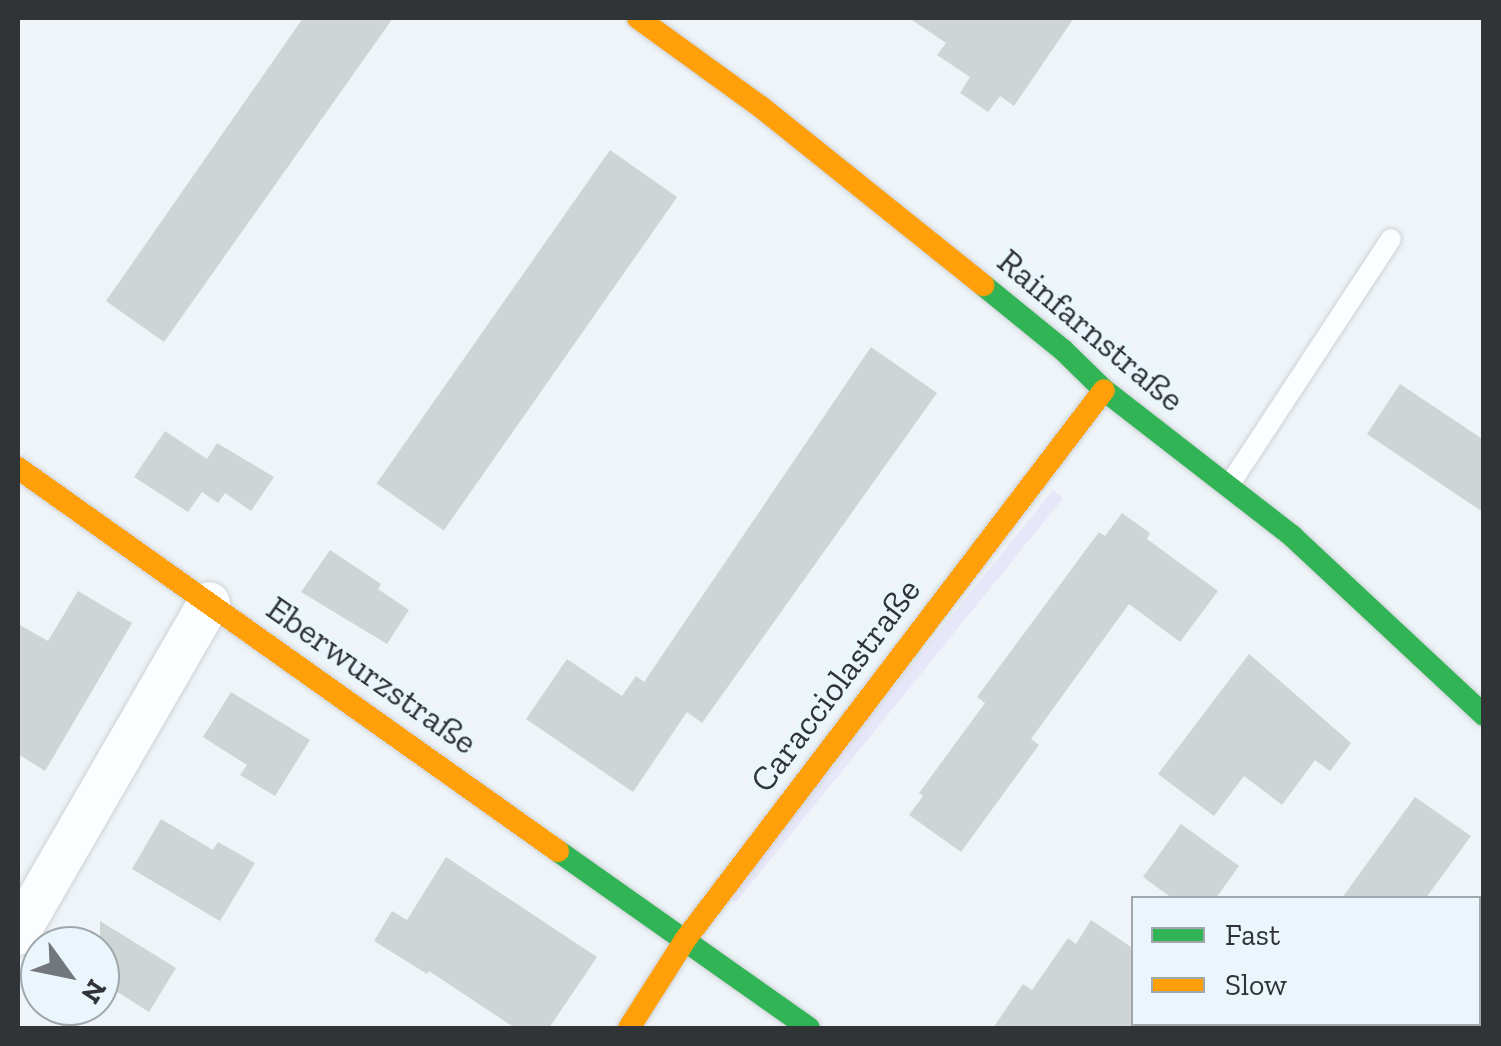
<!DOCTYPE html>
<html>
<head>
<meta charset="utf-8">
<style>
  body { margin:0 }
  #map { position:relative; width:1501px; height:1046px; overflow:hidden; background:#eef4f8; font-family:"Zilla Slab",serif }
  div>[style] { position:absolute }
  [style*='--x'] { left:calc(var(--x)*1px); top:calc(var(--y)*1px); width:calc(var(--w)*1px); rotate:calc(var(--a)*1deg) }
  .green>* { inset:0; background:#e8e7f9; transform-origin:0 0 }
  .building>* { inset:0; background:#cfd4d5; transform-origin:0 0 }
  .roads { filter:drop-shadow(0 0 2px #cdd1d4) drop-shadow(0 0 2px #cdd1d4) }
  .lane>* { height:20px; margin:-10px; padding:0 10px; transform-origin:10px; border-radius:10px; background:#fcfdfe }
  .street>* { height:42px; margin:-21px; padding:0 21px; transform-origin:21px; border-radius:21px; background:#fcfdfe }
  .fast>* { height:22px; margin:-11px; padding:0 11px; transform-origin:11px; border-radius:11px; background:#30b455 }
  .slow>* { height:22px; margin:-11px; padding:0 11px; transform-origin:11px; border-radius:11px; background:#ff9f0a }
  span { translate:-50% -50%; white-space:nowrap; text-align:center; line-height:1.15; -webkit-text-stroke:10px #eaf5fc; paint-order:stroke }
  .street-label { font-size:35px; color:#303437 }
  .frame { position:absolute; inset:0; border:20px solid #303437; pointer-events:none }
  .legend { position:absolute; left:1131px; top:896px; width:350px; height:130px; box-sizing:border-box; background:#eaf5fc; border:2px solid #a0a8ad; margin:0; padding:12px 18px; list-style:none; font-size:30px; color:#303437 }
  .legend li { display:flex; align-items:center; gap:20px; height:50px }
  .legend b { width:50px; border:2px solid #a0a8ad }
  .north { position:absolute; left:20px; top:926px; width:100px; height:100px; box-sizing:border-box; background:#eaf5fc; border:2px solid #a0a8ad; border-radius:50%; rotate:123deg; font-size:28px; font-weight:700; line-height:40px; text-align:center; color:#303437 }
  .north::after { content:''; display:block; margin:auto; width:35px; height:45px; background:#72777b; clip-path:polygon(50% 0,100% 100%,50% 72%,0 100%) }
</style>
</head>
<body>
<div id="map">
  <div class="green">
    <div style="left:1053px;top:490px;width:13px;height:520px;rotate:39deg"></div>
  </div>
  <div class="building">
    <div style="clip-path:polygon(303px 18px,393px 18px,164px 342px,106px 301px)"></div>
    <div style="clip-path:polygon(909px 18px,1074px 18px,1014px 106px,1000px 96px,988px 112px,960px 93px,970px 77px,937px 55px,946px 43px)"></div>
    <div style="left:610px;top:150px;width:82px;height:407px;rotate:35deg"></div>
    <div style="clip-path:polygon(871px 347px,937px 393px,702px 723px,687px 712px,633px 792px,526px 719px,567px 659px,622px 696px,636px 676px,644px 682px)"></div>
    <div style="clip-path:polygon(1400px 384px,1484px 440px,1484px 513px,1367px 434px)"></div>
    <div style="clip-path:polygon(165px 431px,207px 459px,217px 443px,274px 477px,251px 511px,225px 493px,218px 503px,202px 492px,188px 512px,134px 477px)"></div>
    <div style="clip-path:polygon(1122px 513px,1150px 533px,1147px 539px,1218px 591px,1180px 642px,1129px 604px,1031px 739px,1039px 745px,961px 852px,909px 815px,923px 796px,919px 793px,985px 703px,977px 697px,1099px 532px,1105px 536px)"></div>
    <div style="clip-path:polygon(330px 550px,381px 584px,378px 589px,409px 610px,387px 644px,301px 592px)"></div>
    <div style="clip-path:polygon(78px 591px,132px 623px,45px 771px,18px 754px,18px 624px,48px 641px)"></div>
    <div style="clip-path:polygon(1249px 654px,1351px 743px,1330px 771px,1315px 760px,1282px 805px,1244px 776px,1214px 816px,1158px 774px)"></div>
    <div style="clip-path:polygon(231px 692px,310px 740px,275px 796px,240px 775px,247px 765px,203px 737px)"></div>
    <div style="clip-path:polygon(1415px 797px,1471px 836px,1426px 898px,1342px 898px)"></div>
    <div style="clip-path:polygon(161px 819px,213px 850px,218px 842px,255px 863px,220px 921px,132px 869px)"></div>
    <div style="clip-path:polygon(1181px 824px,1239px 866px,1216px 898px,1172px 898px,1143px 877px)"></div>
    <div style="clip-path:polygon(446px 857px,597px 957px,549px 1028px,515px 1028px,429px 971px,427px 974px,374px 941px,392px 911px,407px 920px)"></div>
    <div style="clip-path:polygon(1091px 920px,1134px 949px,1134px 1028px,993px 1028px,1023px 984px,1032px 990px,1068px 938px,1076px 944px)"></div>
    <div style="clip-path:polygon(100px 921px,176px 968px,149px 1012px,100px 981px)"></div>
  </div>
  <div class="roads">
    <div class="lane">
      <div style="--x:1230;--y:484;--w:293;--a:-56.7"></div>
    </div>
    <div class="street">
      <div style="--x:18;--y:934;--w:382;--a:-60"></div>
    </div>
    <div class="fast">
      <div style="--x:983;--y:285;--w:103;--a:39.1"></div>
      <div style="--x:1063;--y:350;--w:57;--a:44.3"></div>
      <div style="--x:1104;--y:390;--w:238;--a:37.8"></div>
      <div style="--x:1292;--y:536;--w:262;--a:43"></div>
      <div style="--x:558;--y:851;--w:307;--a:35.2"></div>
    </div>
    <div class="slow">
      <div style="--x:638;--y:18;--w:152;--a:35.9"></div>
      <div style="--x:761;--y:107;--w:285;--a:38.7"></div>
      <div style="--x:18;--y:468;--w:662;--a:35.35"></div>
      <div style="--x:629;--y:1028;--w:104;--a:-57.5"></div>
      <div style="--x:685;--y:940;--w:691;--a:-52.7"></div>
    </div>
  </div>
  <div class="street-label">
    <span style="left:1091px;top:330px;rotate:40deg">Rainfarnstraße</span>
    <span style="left:372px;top:675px;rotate:35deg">Eberwurzstraße</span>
    <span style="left:835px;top:685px;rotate:-53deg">Caracciolastraße</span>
  </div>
  <div class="frame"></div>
  <ul class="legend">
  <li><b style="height:12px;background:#30b455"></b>Fast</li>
  <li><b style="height:12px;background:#ff9f0a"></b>Slow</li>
  </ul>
  <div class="north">N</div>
</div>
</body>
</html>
